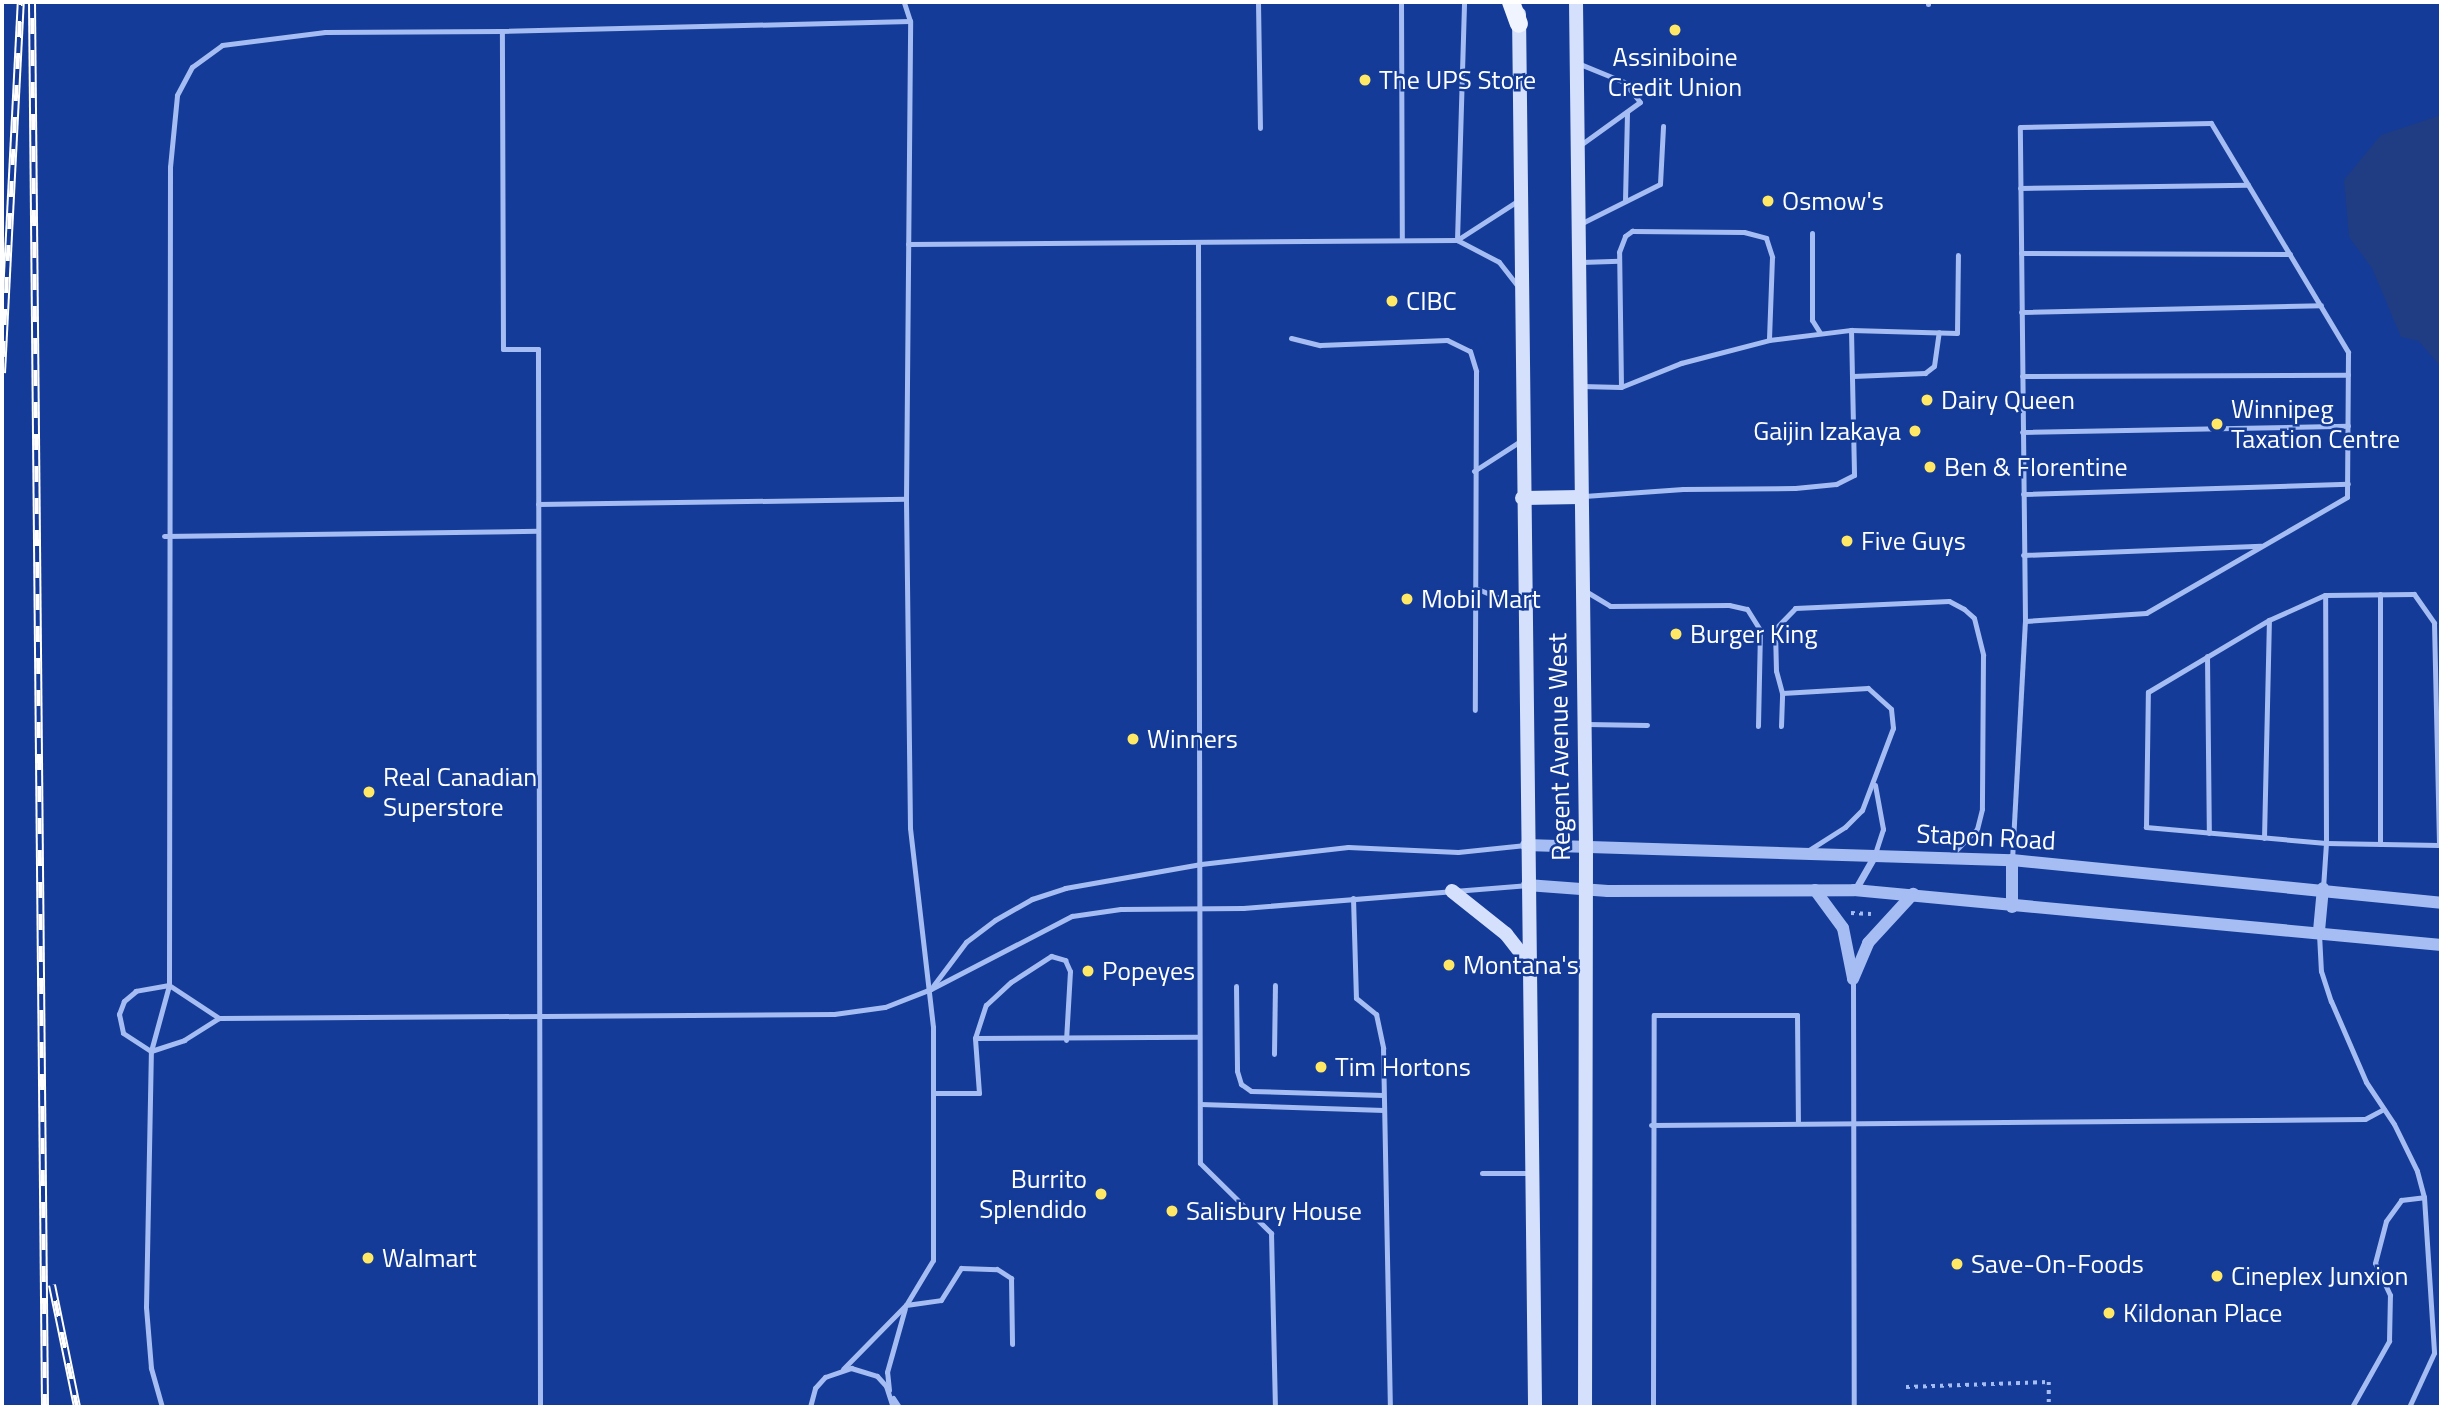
<!DOCTYPE html>
<html>
<head>
<meta charset="utf-8">
<style>
  body { margin:0 }
  #map { position:relative; width:2443px; height:1409px; overflow:hidden; background:#143b97; font-family:"Titillium Web",sans-serif }
  div>[style] { position:absolute }
  [style*='--x'] { left:calc(var(--x)*1px); top:calc(var(--y)*1px); width:calc(var(--w)*1px); rotate:calc(var(--a)*1deg) }
  .water>* { inset:0; background:#203d83 }
  .path>* { height:3.5px; margin-top:-1.75px; transform-origin:0; background:repeating-linear-gradient(90deg,#a5bdf2 0 3.5px,transparent 0 8.5px) }
  .service>* { height:5px; margin:-2.5px; padding:0 2.5px; transform-origin:2.5px; border-radius:2.5px; background:#a5bdf2 }
  .minor>* { height:7px; margin:-3.5px; padding:0 3.5px; transform-origin:3.5px; border-radius:3.5px; background:#a5bdf2 }
  .tertiary>* { height:12px; margin:-6px; padding:0 6px; transform-origin:6px; border-radius:6px; background:#a5bdf2 }
  .secondary>* { height:14px; margin:-7px; padding:0 7px; transform-origin:7px; border-radius:7px; background:#d4e0fc }
  .primary>* { height:18px; margin:-9px; padding:0 9px; transform-origin:9px; border-radius:9px; background:#f0f4ff }
  .rail>* { height:8px; margin-top:-4px; transform-origin:0; background:repeating-linear-gradient(90deg,#143b97 0 16px,#fff 0 32px); box-sizing:border-box; border-block:2px solid #fff }
  .dots>* { width:19px; height:19px; translate:-50% -50%; box-sizing:border-box; border:4px solid #143b97; border-radius:50% }
  span { translate:-50% -50%; white-space:nowrap; text-align:center; line-height:1.15; -webkit-text-stroke:5px #143b97; paint-order:stroke }
  .poi-label { font-size:26px; color:#fff }
  .left { translate:0 -50%; text-align:left }
  .right { translate:-100% -50%; text-align:right }
  .street-label { font-size:26px; color:#fff }
  .frame { position:absolute; inset:0; border:4px solid #fff; pointer-events:none }
</style>
</head>
<body>
<div id="map">
  <div class="water">
    <div style="clip-path:polygon(2441px 115px,2441px 367px,2419px 341px,2401px 337px,2372px 268px,2349px 237px,2344px 180px,2381px 135px)"></div>
  </div>
  <div class="path">
    <div style="--x:1851;--y:913;--w:20;--a:3"></div>
    <div style="--x:1906;--y:1387;--w:143;--a:-2"></div>
    <div style="--x:2049;--y:1382;--w:25;--a:90"></div>
  </div>
  <div class="service">
    <div style="--x:1258;--y:2;--w:126;--a:89.1"></div>
    <div style="--x:1401;--y:2;--w:237;--a:89.8"></div>
    <div style="--x:1928;--y:4;--w:2;--a:-90"></div>
    <div style="--x:1579;--y:146;--w:75;--a:-35.8"></div>
    <div style="--x:1640;--y:102;--w:26;--a:-129"></div>
    <div style="--x:1624;--y:82;--w:48;--a:-157.8"></div>
    <div style="--x:2020;--y:188;--w:228;--a:-0.8"></div>
    <div style="--x:1625;--y:201;--w:89;--a:-88.7"></div>
    <div style="--x:1580;--y:224;--w:89;--a:-26.6"></div>
    <div style="--x:1660;--y:184;--w:58;--a:-87"></div>
    <div style="--x:1812;--y:233;--w:87;--a:90"></div>
    <div style="--x:1812;--y:320;--w:15;--a:58"></div>
    <div style="--x:1457;--y:240;--w:238;--a:-88.3"></div>
    <div style="--x:1457;--y:240;--w:74;--a:-32.8"></div>
    <div style="--x:908;--y:244;--w:549;--a:-0.42"></div>
    <div style="--x:1457;--y:240;--w:47;--a:27.6"></div>
    <div style="--x:1499;--y:262;--w:31;--a:52"></div>
    <div style="--x:1198;--y:244;--w:919;--a:89.88"></div>
    <div style="--x:1200;--y:1163;--w:100;--a:44.6"></div>
    <div style="--x:1271;--y:1233;--w:174;--a:88.7"></div>
    <div style="--x:2021;--y:253;--w:269;--a:0.2"></div>
    <div style="--x:1581;--y:262;--w:38;--a:-2"></div>
    <div style="--x:2021;--y:312;--w:300;--a:-1.3"></div>
    <div style="--x:1851;--y:330;--w:106;--a:1.6"></div>
    <div style="--x:1957;--y:333;--w:78;--a:-89.3"></div>
    <div style="--x:1291;--y:338;--w:30;--a:14"></div>
    <div style="--x:1320;--y:345;--w:127;--a:-2.3"></div>
    <div style="--x:1447;--y:340;--w:25;--a:26"></div>
    <div style="--x:1470;--y:351;--w:21;--a:73"></div>
    <div style="--x:1476;--y:371;--w:339;--a:90.2"></div>
    <div style="--x:1853;--y:376;--w:72;--a:-2.4"></div>
    <div style="--x:1925;--y:373;--w:11;--a:-38"></div>
    <div style="--x:1934;--y:366;--w:34;--a:-82"></div>
    <div style="--x:2022;--y:376;--w:326;--a:-0.2"></div>
    <div style="--x:1581;--y:386;--w:40;--a:1.4"></div>
    <div style="--x:1621;--y:387;--w:65;--a:-21.8"></div>
    <div style="--x:1681;--y:363;--w:91;--a:-14.6"></div>
    <div style="--x:1769;--y:340;--w:83;--a:-7"></div>
    <div style="--x:1851;--y:330;--w:145;--a:88.8"></div>
    <div style="--x:1854;--y:475;--w:20;--a:153"></div>
    <div style="--x:1836;--y:484;--w:41;--a:174.4"></div>
    <div style="--x:1795;--y:488;--w:112;--a:179.5"></div>
    <div style="--x:1683;--y:489;--w:99;--a:176"></div>
    <div style="--x:1621;--y:387;--w:135;--a:-90.8"></div>
    <div style="--x:1619;--y:252;--w:17;--a:-69"></div>
    <div style="--x:1625;--y:236;--w:9;--a:-36"></div>
    <div style="--x:1632;--y:231;--w:112;--a:0.5"></div>
    <div style="--x:1744;--y:232;--w:23;--a:15"></div>
    <div style="--x:1766;--y:238;--w:20;--a:72"></div>
    <div style="--x:1772;--y:257;--w:83;--a:92.1"></div>
    <div style="--x:2022;--y:432;--w:326;--a:-1.1"></div>
    <div style="--x:1474;--y:471;--w:57;--a:-32.9"></div>
    <div style="--x:2023;--y:494;--w:325;--a:-1.8"></div>
    <div style="--x:538;--y:504;--w:368;--a:-0.8"></div>
    <div style="--x:164;--y:536;--w:374;--a:-0.8"></div>
    <div style="--x:2023;--y:555;--w:238;--a:-2.2"></div>
    <div style="--x:1475;--y:588;--w:53;--a:22.2"></div>
    <div style="--x:1587;--y:592;--w:27;--a:31"></div>
    <div style="--x:1610;--y:606;--w:119;--a:-0.5"></div>
    <div style="--x:1729;--y:605;--w:18;--a:13"></div>
    <div style="--x:1747;--y:609;--w:25;--a:58"></div>
    <div style="--x:1760;--y:630;--w:96;--a:91.2"></div>
    <div style="--x:2207;--y:656;--w:177;--a:89.4"></div>
    <div style="--x:1782;--y:693;--w:23;--a:-105"></div>
    <div style="--x:1776;--y:671;--w:42;--a:-91.4"></div>
    <div style="--x:1775;--y:629;--w:29;--a:-46"></div>
    <div style="--x:1795;--y:608;--w:154;--a:-2.6"></div>
    <div style="--x:1949;--y:601;--w:17;--a:28"></div>
    <div style="--x:1964;--y:609;--w:13;--a:42"></div>
    <div style="--x:1974;--y:618;--w:38;--a:76"></div>
    <div style="--x:1983;--y:655;--w:154;--a:90.4"></div>
    <div style="--x:1982;--y:809;--w:21;--a:104"></div>
    <div style="--x:1977;--y:829;--w:37;--a:135"></div>
    <div style="--x:1587;--y:724;--w:60;--a:1"></div>
    <div style="--x:1781;--y:726;--w:33;--a:-88"></div>
    <div style="--x:1782;--y:693;--w:86;--a:-3.3"></div>
    <div style="--x:1868;--y:688;--w:31;--a:42"></div>
    <div style="--x:1891;--y:709;--w:19;--a:84"></div>
    <div style="--x:1893;--y:728;--w:88;--a:110.7"></div>
    <div style="--x:1862;--y:810;--w:24;--a:135"></div>
    <div style="--x:1845;--y:827;--w:43;--a:147.4"></div>
    <div style="--x:1875;--y:785;--w:45;--a:79.7"></div>
    <div style="--x:1883;--y:829;--w:26;--a:108"></div>
    <div style="--x:2264;--y:838;--w:218;--a:-88.7"></div>
    <div style="--x:2380;--y:844;--w:250;--a:-90"></div>
    <div style="--x:2012;--y:860;--w:239;--a:-86.9"></div>
    <div style="--x:2025;--y:621;--w:494;--a:-90.6"></div>
    <div style="--x:2020;--y:127;--w:191;--a:-1.2"></div>
    <div style="--x:2211;--y:123;--w:267;--a:59.1"></div>
    <div style="--x:2348;--y:352;--w:145;--a:90.4"></div>
    <div style="--x:2347;--y:497;--w:232;--a:150"></div>
    <div style="--x:2146;--y:613;--w:121;--a:176.2"></div>
    <div style="--x:2323;--y:888;--w:45;--a:-86.2"></div>
    <div style="--x:2326;--y:843;--w:248;--a:-90.2"></div>
    <div style="--x:2325;--y:595;--w:89;--a:-0.6"></div>
    <div style="--x:2414;--y:594;--w:35;--a:55"></div>
    <div style="--x:2434;--y:623;--w:222;--a:88.7"></div>
    <div style="--x:2439;--y:845;--w:113;--a:-179"></div>
    <div style="--x:2326;--y:843;--w:181;--a:-174.9"></div>
    <div style="--x:2146;--y:827;--w:135;--a:-89.2"></div>
    <div style="--x:2148;--y:692;--w:141;--a:-30.8"></div>
    <div style="--x:2269;--y:620;--w:61;--a:-24.1"></div>
    <div style="--x:1353;--y:898;--w:100;--a:88.3"></div>
    <div style="--x:1356;--y:998;--w:26;--a:39"></div>
    <div style="--x:1376;--y:1014;--w:35;--a:78"></div>
    <div style="--x:1383;--y:1048;--w:359;--a:88.9"></div>
    <div style="--x:2319;--y:934;--w:37;--a:87"></div>
    <div style="--x:2321;--y:971;--w:32;--a:72"></div>
    <div style="--x:2331;--y:1001;--w:88;--a:66.6"></div>
    <div style="--x:2366;--y:1082;--w:50;--a:56.3"></div>
    <div style="--x:2394;--y:1124;--w:52;--a:63.9"></div>
    <div style="--x:2417;--y:1171;--w:27;--a:75"></div>
    <div style="--x:2424;--y:1197;--w:156;--a:86.3"></div>
    <div style="--x:2434;--y:1353;--w:60;--a:114.8"></div>
    <div style="--x:1853;--y:979;--w:428;--a:89.9"></div>
    <div style="--x:933;--y:986;--w:55;--a:-53.1"></div>
    <div style="--x:966;--y:942;--w:36;--a:-37"></div>
    <div style="--x:995;--y:920;--w:43;--a:-29.6"></div>
    <div style="--x:1032;--y:899;--w:35;--a:-18"></div>
    <div style="--x:1065;--y:888;--w:138;--a:-10"></div>
    <div style="--x:1201;--y:864;--w:148;--a:-6.6"></div>
    <div style="--x:1348;--y:847;--w:110;--a:2.6"></div>
    <div style="--x:1458;--y:852;--w:68;--a:-5.9"></div>
    <div style="--x:1236;--y:986;--w:85;--a:89.3"></div>
    <div style="--x:1237;--y:1071;--w:14;--a:73"></div>
    <div style="--x:1241;--y:1084;--w:12;--a:35"></div>
    <div style="--x:1251;--y:1091;--w:132;--a:1.7"></div>
    <div style="--x:219;--y:1018;--w:60;--a:-146.6"></div>
    <div style="--x:169;--y:985;--w:34;--a:170"></div>
    <div style="--x:136;--y:991;--w:16;--a:140"></div>
    <div style="--x:124;--y:1001;--w:14;--a:111"></div>
    <div style="--x:119;--y:1014;--w:19;--a:78"></div>
    <div style="--x:123;--y:1033;--w:33;--a:33"></div>
    <div style="--x:151;--y:1051;--w:35;--a:-18"></div>
    <div style="--x:184;--y:1040;--w:41;--a:-32.2"></div>
    <div style="--x:219;--y:1018;--w:615;--a:-0.37"></div>
    <div style="--x:834;--y:1014;--w:51;--a:-7.8"></div>
    <div style="--x:885;--y:1007;--w:49;--a:-21.4"></div>
    <div style="--x:931;--y:989;--w:159;--a:-27.4"></div>
    <div style="--x:1072;--y:916;--w:49;--a:-8.1"></div>
    <div style="--x:1121;--y:909;--w:122;--a:-0.5"></div>
    <div style="--x:1243;--y:908;--w:285;--a:-4.6"></div>
    <div style="--x:975;--y:1038;--w:222;--a:-0.3"></div>
    <div style="--x:1274;--y:1054;--w:69;--a:-89.2"></div>
    <div style="--x:933;--y:1093;--w:46;--a:0"></div>
    <div style="--x:979;--y:1093;--w:55;--a:-94.2"></div>
    <div style="--x:975;--y:1038;--w:35;--a:-72"></div>
    <div style="--x:986;--y:1005;--w:34;--a:-43"></div>
    <div style="--x:1011;--y:982;--w:48;--a:-33"></div>
    <div style="--x:1051;--y:956;--w:15;--a:16"></div>
    <div style="--x:1065;--y:960;--w:12;--a:66"></div>
    <div style="--x:1070;--y:971;--w:69;--a:93.3"></div>
    <div style="--x:1200;--y:1104;--w:184;--a:1.9"></div>
    <div style="--x:1651;--y:1125;--w:714;--a:-0.48"></div>
    <div style="--x:2365;--y:1119;--w:21;--a:-28"></div>
    <div style="--x:1482;--y:1173;--w:50;--a:0"></div>
    <div style="--x:906;--y:1305;--w:35;--a:-8"></div>
    <div style="--x:941;--y:1300;--w:38;--a:-58"></div>
    <div style="--x:961;--y:1268;--w:36;--a:2"></div>
    <div style="--x:997;--y:1269;--w:17;--a:33"></div>
    <div style="--x:1011;--y:1278;--w:66;--a:89.1"></div>
    <div style="--x:843;--y:1369;--w:90;--a:-45.5"></div>
    <div style="--x:906;--y:1305;--w:52;--a:-59"></div>
    <div style="--x:933;--y:1260;--w:233;--a:-90"></div>
    <div style="--x:933;--y:1027;--w:200;--a:-96.6"></div>
    <div style="--x:910;--y:828;--w:329;--a:-90.7"></div>
    <div style="--x:906;--y:499;--w:478;--a:-89.5"></div>
    <div style="--x:910;--y:21;--w:20;--a:-108"></div>
    <div style="--x:889;--y:1390;--w:18;--a:-96"></div>
    <div style="--x:887;--y:1372;--w:66;--a:-74.3"></div>
    <div style="--x:893;--y:1398;--w:11;--a:56"></div>
    <div style="--x:162;--y:1407;--w:41;--a:-105.8"></div>
    <div style="--x:151;--y:1368;--w:61;--a:-94.7"></div>
    <div style="--x:146;--y:1307;--w:256;--a:-88.9"></div>
    <div style="--x:151;--y:1051;--w:68;--a:-74.7"></div>
    <div style="--x:169;--y:985;--w:818;--a:-89.93"></div>
    <div style="--x:170;--y:167;--w:72;--a:-84.4"></div>
    <div style="--x:177;--y:95;--w:32;--a:-62"></div>
    <div style="--x:192;--y:67;--w:37;--a:-36"></div>
    <div style="--x:222;--y:45;--w:104;--a:-7.2"></div>
    <div style="--x:325;--y:32;--w:177;--a:-0.3"></div>
    <div style="--x:540;--y:1407;--w:1058;--a:-90.11"></div>
    <div style="--x:538;--y:349;--w:35;--a:180"></div>
    <div style="--x:503;--y:349;--w:318;--a:-90.2"></div>
    <div style="--x:502;--y:31;--w:408;--a:-1.4"></div>
    <div style="--x:810;--y:1407;--w:20;--a:-75"></div>
    <div style="--x:815;--y:1388;--w:15;--a:-48"></div>
    <div style="--x:825;--y:1377;--w:28;--a:-19"></div>
    <div style="--x:851;--y:1368;--w:27;--a:17"></div>
    <div style="--x:877;--y:1376;--w:13;--a:48"></div>
    <div style="--x:886;--y:1386;--w:22;--a:72"></div>
    <div style="--x:1653;--y:1407;--w:392;--a:-89.9"></div>
    <div style="--x:1654;--y:1015;--w:143;--a:0"></div>
    <div style="--x:1797;--y:1015;--w:108;--a:89.5"></div>
    <div style="--x:2352;--y:1407;--w:76;--a:-60.7"></div>
    <div style="--x:2389;--y:1341;--w:46;--a:-88.8"></div>
    <div style="--x:2390;--y:1295;--w:35;--a:-115"></div>
    <div style="--x:2375;--y:1263;--w:43;--a:-75.3"></div>
    <div style="--x:2386;--y:1221;--w:26;--a:-54"></div>
    <div style="--x:2401;--y:1200;--w:23;--a:-7"></div>
  </div>
  <div class="minor">
    <div style="--x:1855;--y:890;--w:40;--a:-60.3"></div>
  </div>
  <div class="tertiary">
    <div style="--x:1526;--y:845;--w:486;--a:1.8"></div>
    <div style="--x:2012;--y:860;--w:431;--a:5.7"></div>
    <div style="--x:1527;--y:885;--w:81;--a:4.2"></div>
    <div style="--x:1608;--y:891;--w:246;--a:-0.2"></div>
    <div style="--x:1854;--y:890;--w:590;--a:5.35"></div>
    <div style="--x:1815;--y:890;--w:47;--a:53.6"></div>
    <div style="--x:1843;--y:928;--w:51;--a:78.7"></div>
    <div style="--x:2012;--y:907;--w:47;--a:-90"></div>
    <div style="--x:2319;--y:931;--w:43;--a:-84.7"></div>
    <div style="--x:1853;--y:979;--w:39;--a:-67"></div>
    <div style="--x:1868;--y:943;--w:67;--a:-47.4"></div>
  </div>
  <div class="secondary">
    <div style="--x:1576;--y:2;--w:845;--a:89.32"></div>
    <div style="--x:1586;--y:847;--w:560;--a:90.1"></div>
    <div style="--x:1519;--y:14;--w:1393;--a:89.34"></div>
    <div style="--x:1522;--y:498;--w:58;--a:-1"></div>
    <div style="--x:1452;--y:891;--w:69;--a:38.5"></div>
    <div style="--x:1506;--y:934;--w:36;--a:52"></div>
  </div>
  <div class="primary">
    <div style="--x:1511;--y:2;--w:23;--a:70"></div>
  </div>
  <div class="rail">
    <div style="--x:32;--y:2;--w:1405;--a:89.47"></div>
    <div style="--x:2;--y:373;--w:371;--a:-87.1"></div>
    <div style="--x:52;--y:1285;--w:125;--a:78.4"></div>
  </div>
  <div class="dots">
    <div style="left:1675px;top:30px;background:#ffe866"></div>
    <div style="left:1365px;top:80px;background:#ffe866"></div>
    <div style="left:1768px;top:201px;background:#ffe866"></div>
    <div style="left:1392px;top:301px;background:#ffe866"></div>
    <div style="left:1927px;top:400px;background:#ffe866"></div>
    <div style="left:2217px;top:424px;background:#ffe866"></div>
    <div style="left:1915px;top:431px;background:#ffe866"></div>
    <div style="left:1930px;top:467px;background:#ffe866"></div>
    <div style="left:1847px;top:541px;background:#ffe866"></div>
    <div style="left:1407px;top:599px;background:#ffe866"></div>
    <div style="left:1676px;top:634px;background:#ffe866"></div>
    <div style="left:1133px;top:739px;background:#ffe866"></div>
    <div style="left:369px;top:792px;background:#ffe866"></div>
    <div style="left:1449px;top:965px;background:#ffe866"></div>
    <div style="left:1088px;top:971px;background:#ffe866"></div>
    <div style="left:1321px;top:1067px;background:#ffe866"></div>
    <div style="left:1101px;top:1194px;background:#ffe866"></div>
    <div style="left:1172px;top:1211px;background:#ffe866"></div>
    <div style="left:368px;top:1258px;background:#ffe866"></div>
    <div style="left:1957px;top:1264px;background:#ffe866"></div>
    <div style="left:2217px;top:1276px;background:#ffe866"></div>
    <div style="left:2109px;top:1313px;background:#ffe866"></div>
  </div>
  <div class="poi-label">
    <span style="left:1675px;top:72px">Assiniboine<br>Credit Union</span>
    <span class="left" style="left:1379px;top:80px">The UPS Store</span>
    <span class="left" style="left:1782px;top:201px">Osmow's</span>
    <span class="left" style="left:1406px;top:301px">CIBC</span>
    <span class="left" style="left:1941px;top:400px">Dairy Queen</span>
    <span class="left" style="left:2231px;top:424px">Winnipeg<br>Taxation Centre</span>
    <span class="right" style="left:1901px;top:431px">Gaijin Izakaya</span>
    <span class="left" style="left:1944px;top:467px">Ben &amp; Florentine</span>
    <span class="left" style="left:1861px;top:541px">Five Guys</span>
    <span class="left" style="left:1421px;top:599px">Mobil Mart</span>
    <span class="left" style="left:1690px;top:634px">Burger King</span>
    <span class="left" style="left:1147px;top:739px">Winners</span>
    <span class="left" style="left:383px;top:792px">Real Canadian<br>Superstore</span>
    <span class="left" style="left:1463px;top:965px">Montana's</span>
    <span class="left" style="left:1102px;top:971px">Popeyes</span>
    <span class="left" style="left:1335px;top:1067px">Tim Hortons</span>
    <span class="right" style="left:1087px;top:1194px">Burrito<br>Splendido</span>
    <span class="left" style="left:1186px;top:1211px">Salisbury House</span>
    <span class="left" style="left:382px;top:1258px">Walmart</span>
    <span class="left" style="left:1971px;top:1264px">Save-On-Foods</span>
    <span class="left" style="left:2231px;top:1276px">Cineplex Junxion</span>
    <span class="left" style="left:2123px;top:1313px">Kildonan Place</span>
  </div>
  <div class="street-label">
    <span style="left:1559px;top:747px;rotate:-91deg">Regent Avenue West</span>
    <span style="left:1986px;top:837px;rotate:3deg">Stapon Road</span>
  </div>
  <div class="frame"></div>
</div>
</body>
</html>
